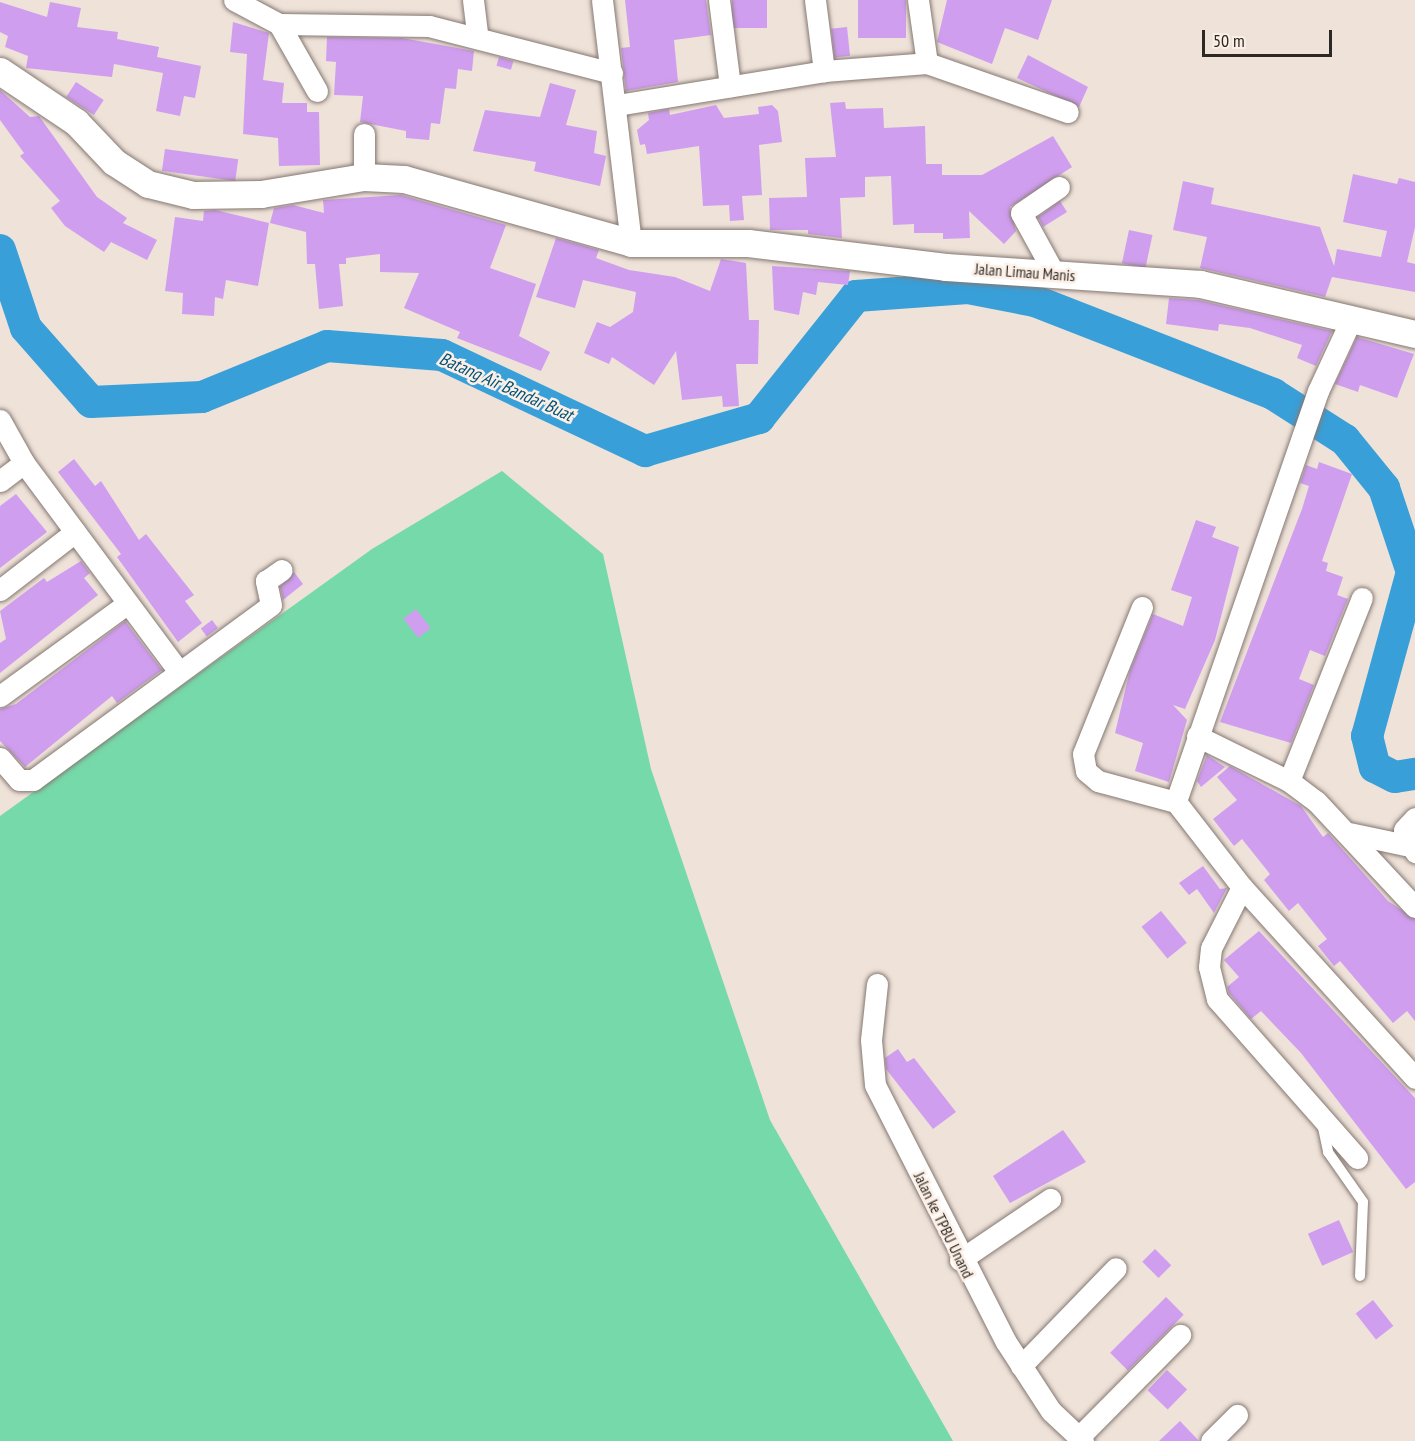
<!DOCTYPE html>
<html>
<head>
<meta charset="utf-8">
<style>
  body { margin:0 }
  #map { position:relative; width:1415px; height:1441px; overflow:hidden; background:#eee2d9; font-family:"PT Sans Narrow",sans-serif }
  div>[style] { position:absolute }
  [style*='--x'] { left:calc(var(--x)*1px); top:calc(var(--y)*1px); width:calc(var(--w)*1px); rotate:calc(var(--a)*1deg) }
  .green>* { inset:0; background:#76d9aa }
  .river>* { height:32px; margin:-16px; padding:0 16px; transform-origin:16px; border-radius:16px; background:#399fd8 }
  .building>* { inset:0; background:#d09eef; transform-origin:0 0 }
  .roads { filter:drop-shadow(0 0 2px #847871) drop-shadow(0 0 2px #847871) }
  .service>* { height:10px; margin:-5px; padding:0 5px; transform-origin:5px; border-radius:5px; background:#fff }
  .minor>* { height:21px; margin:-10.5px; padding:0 10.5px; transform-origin:10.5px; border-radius:10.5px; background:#fff }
  .tertiary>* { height:27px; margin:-13.5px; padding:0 13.5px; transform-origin:13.5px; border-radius:13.5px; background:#fff }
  span { translate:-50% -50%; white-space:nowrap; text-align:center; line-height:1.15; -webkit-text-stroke:5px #fcefe6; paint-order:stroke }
  .street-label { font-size:16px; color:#2c2824 }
  .water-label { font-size:18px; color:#005278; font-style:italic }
  .scale { position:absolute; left:1202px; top:30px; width:130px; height:27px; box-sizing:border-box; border:3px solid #2c2824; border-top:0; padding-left:8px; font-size:18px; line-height:21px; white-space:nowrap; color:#2c2824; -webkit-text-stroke:4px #fcefe6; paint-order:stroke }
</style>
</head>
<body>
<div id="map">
  <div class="green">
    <div style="clip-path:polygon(502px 471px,603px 554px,651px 769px,770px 1120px,953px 1441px,0 1441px,0 816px,372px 549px)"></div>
  </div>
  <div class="river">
    <div style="--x:0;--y:250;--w:82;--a:71.6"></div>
    <div style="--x:26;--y:328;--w:98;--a:48.7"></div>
    <div style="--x:91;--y:402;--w:111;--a:-2.6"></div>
    <div style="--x:202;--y:397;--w:135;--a:-22.2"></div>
    <div style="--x:327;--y:346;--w:115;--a:4.5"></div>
    <div style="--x:442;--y:355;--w:225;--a:25.3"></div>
    <div style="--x:645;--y:451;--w:119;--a:-16.1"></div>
    <div style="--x:759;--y:418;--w:156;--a:-51.5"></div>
    <div style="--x:856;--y:296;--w:112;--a:-4.1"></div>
    <div style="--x:968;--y:288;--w:68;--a:11"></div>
    <div style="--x:1035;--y:301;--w:256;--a:21.3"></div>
    <div style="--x:1273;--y:394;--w:85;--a:32.6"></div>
    <div style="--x:1345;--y:440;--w:62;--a:50.9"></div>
    <div style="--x:1384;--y:488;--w:89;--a:71.6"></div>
    <div style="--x:1412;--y:572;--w:170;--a:105.3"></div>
    <div style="--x:1367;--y:736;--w:32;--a:76"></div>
    <div style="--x:1375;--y:767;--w:22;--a:27"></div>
    <div style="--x:1395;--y:777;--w:20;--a:-9"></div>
  </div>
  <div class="building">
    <div style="clip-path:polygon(625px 0,706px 0,711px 35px,674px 40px,678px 82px,626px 91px,621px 48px,630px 47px)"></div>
    <div style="left:732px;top:0;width:35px;height:28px"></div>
    <div style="left:858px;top:0;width:48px;height:38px"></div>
    <div style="clip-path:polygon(947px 0,1052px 0,1038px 40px,1005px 28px,992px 64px,937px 42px)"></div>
    <div style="clip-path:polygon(0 2px,47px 17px,50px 2px,81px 8px,77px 27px,118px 32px,117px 39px,159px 47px,157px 57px,201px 66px,195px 98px,184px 96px,180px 116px,156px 111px,163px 73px,114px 64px,112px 77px,26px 68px,28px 56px,5px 47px,8px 36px,0 32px)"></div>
    <div style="clip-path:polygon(233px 22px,269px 33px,263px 80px,284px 83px,282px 103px,307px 103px,307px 112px,319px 112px,320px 165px,279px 166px,278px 138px,243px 134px,247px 54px,230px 52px)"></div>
    <div style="left:847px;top:27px;width:29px;height:16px;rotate:84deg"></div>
    <div style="clip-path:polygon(327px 37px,402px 38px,474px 51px,472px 71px,458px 69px,456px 89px,445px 88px,440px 124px,431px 123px,429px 140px,406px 138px,406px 131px,360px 122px,363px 96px,334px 95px,336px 62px,326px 61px)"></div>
    <div style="clip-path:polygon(1028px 55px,1088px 87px,1079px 107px,1017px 78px)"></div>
    <div style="left:499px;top:57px;width:15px;height:9px;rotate:16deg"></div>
    <div style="left:76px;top:82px;width:33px;height:18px;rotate:33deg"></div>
    <div style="clip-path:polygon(550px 83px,576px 90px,566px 125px,597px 131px,594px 153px,606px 156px,600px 186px,534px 171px,536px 162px,473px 151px,485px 110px,540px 117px)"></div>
    <div style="clip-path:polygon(0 90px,30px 117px,39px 116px,97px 197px,127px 218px,123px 223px,157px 240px,147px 260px,111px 242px,104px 252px,65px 226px,51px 208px,60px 201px,20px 156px,24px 153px,0 120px)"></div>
    <div style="clip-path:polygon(845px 102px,846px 109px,883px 108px,884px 128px,925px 126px,926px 164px,942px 164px,942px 175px,982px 175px,1053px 136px,1072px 167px,1010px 207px,1016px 231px,1004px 244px,969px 211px,970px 238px,943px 239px,943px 233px,914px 233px,914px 224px,893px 225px,891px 176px,865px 177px,865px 197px,840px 198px,842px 238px,808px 234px,808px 230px,770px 230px,769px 198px,807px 197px,805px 158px,836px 157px,830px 103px)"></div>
    <div style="clip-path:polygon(716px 105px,724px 118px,759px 114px,758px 107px,772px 105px,778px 111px,782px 142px,759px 145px,762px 195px,742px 196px,744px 220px,730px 221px,729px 205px,703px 206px,699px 146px,647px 154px,645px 144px,640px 145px,637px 130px,649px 120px,648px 113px,669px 109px,670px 115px)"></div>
    <div style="left:165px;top:149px;width:74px;height:22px;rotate:8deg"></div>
    <div style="clip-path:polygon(1353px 174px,1397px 184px,1399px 178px,1415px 182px,1415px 227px,1407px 262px,1415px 264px,1415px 292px,1332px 277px,1325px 297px,1200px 268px,1207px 237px,1173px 230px,1183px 181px,1214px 188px,1211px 204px,1320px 227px,1334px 266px,1337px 249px,1381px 257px,1387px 231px,1343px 222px)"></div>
    <div style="clip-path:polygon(401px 195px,506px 225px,490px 268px,536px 284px,519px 336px,550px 352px,541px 371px,457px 338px,460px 332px,404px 308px,419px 273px,380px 272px,380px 254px,346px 258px,346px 264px,339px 264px,343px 306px,319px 309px,315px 264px,307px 264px,306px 232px,270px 223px,274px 208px,293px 205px,324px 213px,323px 200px)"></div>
    <div style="clip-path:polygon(1060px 201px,1067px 212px,1043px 227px,1038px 217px)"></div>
    <div style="clip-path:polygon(215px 210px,269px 223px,258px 286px,226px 280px,223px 299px,215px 297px,214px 316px,182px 314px,183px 293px,165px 291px,175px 217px,203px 221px,204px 211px)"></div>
    <div style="left:1129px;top:230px;width:24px;height:34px;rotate:12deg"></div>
    <div style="clip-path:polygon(556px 238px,599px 250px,596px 258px,629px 270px,675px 277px,710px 291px,721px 259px,746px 263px,749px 320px,759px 320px,758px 364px,736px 364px,739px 406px,723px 407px,722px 396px,682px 400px,676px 351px,654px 385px,612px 357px,609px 364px,584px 353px,597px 322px,610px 327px,633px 312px,636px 292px,583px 280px,575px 308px,536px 297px)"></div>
    <div style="clip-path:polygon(772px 266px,850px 271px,848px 285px,818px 282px,816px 295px,803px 292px,799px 315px,774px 310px)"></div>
    <div style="clip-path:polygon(1169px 298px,1198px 300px,1332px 331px,1316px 366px,1297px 358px,1302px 345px,1250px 328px,1219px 324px,1218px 331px,1166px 324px)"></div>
    <div style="clip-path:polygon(1357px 337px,1414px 354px,1397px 398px,1360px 385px,1358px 392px,1335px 384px)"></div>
    <div style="clip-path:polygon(74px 459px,95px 486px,101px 481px,139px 540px,146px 534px,194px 595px,185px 601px,202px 623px,178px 642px,117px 557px,121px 554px,58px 472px)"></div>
    <div style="clip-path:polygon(1319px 462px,1352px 474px,1322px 561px,1328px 563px,1326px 571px,1343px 577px,1337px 595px,1348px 599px,1325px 656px,1310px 650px,1299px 679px,1314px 685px,1291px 743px,1220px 722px,1302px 509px,1309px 486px,1300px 483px,1306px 465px,1317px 469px)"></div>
    <div style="clip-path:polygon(16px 494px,47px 532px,0 568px,0 506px)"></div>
    <div style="clip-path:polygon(1196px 520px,1216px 527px,1212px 537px,1239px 547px,1215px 640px,1185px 709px,1173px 705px,1187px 720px,1169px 782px,1135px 771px,1143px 743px,1115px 733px,1130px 670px,1153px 614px,1183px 626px,1192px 597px,1171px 590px)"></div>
    <div style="clip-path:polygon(81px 561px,90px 573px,84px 578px,98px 595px,0 673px,0 643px,6px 639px,0 611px,44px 578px,47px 582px)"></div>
    <div style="clip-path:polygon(294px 572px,303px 584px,283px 600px,280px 587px)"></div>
    <div style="left:416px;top:609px;width:24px;height:16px;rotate:52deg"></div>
    <div style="left:212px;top:620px;width:10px;height:14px;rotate:53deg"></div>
    <div style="clip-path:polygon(125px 621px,162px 670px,117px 703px,112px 696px,25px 767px,0 741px,0 709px,16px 704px)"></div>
    <div style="clip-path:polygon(1207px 755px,1225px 767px,1201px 787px,1197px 781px)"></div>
    <div style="clip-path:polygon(1230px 766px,1301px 806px,1323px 837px,1328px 833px,1388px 901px,1415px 919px,1415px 1021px,1407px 1011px,1393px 1023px,1340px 961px,1334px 966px,1318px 946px,1327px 939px,1298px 903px,1289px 911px,1264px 880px,1270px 874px,1242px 839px,1234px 846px,1213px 819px,1237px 800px,1217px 777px)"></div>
    <div style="clip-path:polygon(1203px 866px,1220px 889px,1227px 888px,1214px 913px,1197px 889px,1189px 895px,1179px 883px)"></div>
    <div style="left:1161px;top:911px;width:41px;height:25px;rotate:51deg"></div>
    <div style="clip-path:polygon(1259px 931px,1415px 1098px,1415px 1182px,1406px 1189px,1301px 1053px,1261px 1011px,1251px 1019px,1229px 993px,1227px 987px,1239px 977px,1224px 960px)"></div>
    <div style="clip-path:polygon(898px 1049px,907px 1062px,914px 1058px,956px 1112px,933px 1129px,886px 1069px,885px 1058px)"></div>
    <div style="clip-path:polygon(1063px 1130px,1086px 1162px,1010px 1203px,993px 1176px)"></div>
    <div style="left:1339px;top:1220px;width:35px;height:34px;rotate:66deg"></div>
    <div style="left:1155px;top:1249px;width:23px;height:18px;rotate:45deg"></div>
    <div style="left:1166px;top:1297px;width:25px;height:79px;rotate:45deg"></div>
    <div style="left:1373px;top:1300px;width:33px;height:22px;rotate:52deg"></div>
    <div style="left:1167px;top:1370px;width:28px;height:28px;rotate:44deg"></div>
    <div style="clip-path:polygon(1180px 1421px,1199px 1441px,1159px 1441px)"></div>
  </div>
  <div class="roads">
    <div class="service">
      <div style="--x:1322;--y:1123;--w:30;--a:78"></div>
      <div style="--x:1328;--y:1152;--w:61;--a:55"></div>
      <div style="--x:1363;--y:1202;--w:74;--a:92.3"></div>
    </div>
    <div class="minor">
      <div style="--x:234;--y:0;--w:51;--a:28.1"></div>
      <div style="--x:279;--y:24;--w:150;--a:0.8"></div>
      <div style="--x:429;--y:26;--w:189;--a:14.4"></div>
      <div style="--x:473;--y:0;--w:34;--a:83"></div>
      <div style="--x:602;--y:0;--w:245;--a:83.2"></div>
      <div style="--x:719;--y:0;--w:87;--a:82.7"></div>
      <div style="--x:815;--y:0;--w:72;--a:82.8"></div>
      <div style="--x:918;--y:0;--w:64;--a:81.9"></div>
      <div style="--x:279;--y:24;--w:77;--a:60.4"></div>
      <div style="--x:617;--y:105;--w:210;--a:-9.3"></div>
      <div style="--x:824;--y:71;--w:103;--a:-4.4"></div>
      <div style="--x:927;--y:63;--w:149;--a:19.2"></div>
      <div style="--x:364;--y:134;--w:43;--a:90"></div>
      <div style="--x:1054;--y:273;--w:68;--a:-118.8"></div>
      <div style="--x:1021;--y:213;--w:46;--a:-34.4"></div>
      <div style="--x:1350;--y:322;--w:76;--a:114.9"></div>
      <div style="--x:1318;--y:391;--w:435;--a:109.1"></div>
      <div style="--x:1176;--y:802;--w:108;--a:52.2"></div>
      <div style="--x:1242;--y:887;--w:258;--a:47.8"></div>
      <div style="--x:0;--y:420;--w:49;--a:60.8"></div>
      <div style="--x:24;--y:463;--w:257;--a:53.4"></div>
      <div style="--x:0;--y:481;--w:30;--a:-37"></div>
      <div style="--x:0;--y:590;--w:95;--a:-37.7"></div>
      <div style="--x:1142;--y:607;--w:158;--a:111.9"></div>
      <div style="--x:1083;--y:754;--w:17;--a:80"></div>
      <div style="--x:1086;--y:771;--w:16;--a:40"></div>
      <div style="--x:1098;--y:781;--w:81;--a:15.1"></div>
      <div style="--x:0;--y:696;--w:158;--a:-36"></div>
      <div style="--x:1197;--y:736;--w:102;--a:26.1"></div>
      <div style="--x:1289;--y:781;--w:34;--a:37"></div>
      <div style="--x:1316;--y:801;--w:145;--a:47"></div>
      <div style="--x:0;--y:758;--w:29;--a:49"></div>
      <div style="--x:19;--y:780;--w:14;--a:0"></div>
      <div style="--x:33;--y:780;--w:295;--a:-36.3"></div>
      <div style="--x:271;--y:605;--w:25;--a:-102"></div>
      <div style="--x:266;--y:581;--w:19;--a:-35"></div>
      <div style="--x:1289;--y:781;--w:197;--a:-68.3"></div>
      <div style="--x:1415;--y:818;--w:16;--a:133"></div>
      <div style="--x:1404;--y:830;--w:25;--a:63"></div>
      <div style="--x:1349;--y:833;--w:62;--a:12"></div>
      <div style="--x:1242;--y:887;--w:68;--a:116.9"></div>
      <div style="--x:1211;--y:948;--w:19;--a:96"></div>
      <div style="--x:1209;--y:967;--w:33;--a:76"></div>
      <div style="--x:1217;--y:999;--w:212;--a:48.6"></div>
      <div style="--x:877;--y:984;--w:56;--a:96.1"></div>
      <div style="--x:871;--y:1040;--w:45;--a:84.9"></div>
      <div style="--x:875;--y:1085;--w:288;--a:63"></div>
      <div style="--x:1006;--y:1342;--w:82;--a:56.9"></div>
      <div style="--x:1051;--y:1411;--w:44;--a:43.2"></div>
      <div style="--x:960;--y:1260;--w:109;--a:-34.1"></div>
      <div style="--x:1021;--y:1366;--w:136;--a:-45.9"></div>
      <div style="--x:1079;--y:1437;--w:144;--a:-45.3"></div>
      <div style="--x:1211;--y:1441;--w:37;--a:-45"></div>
    </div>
    <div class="tertiary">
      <div style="--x:0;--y:71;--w:92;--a:33.9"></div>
      <div style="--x:76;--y:122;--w:55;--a:46.5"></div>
      <div style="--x:114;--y:162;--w:40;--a:32.9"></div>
      <div style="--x:148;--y:184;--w:46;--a:13.7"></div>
      <div style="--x:193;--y:195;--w:68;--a:-0.8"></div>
      <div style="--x:261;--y:194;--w:104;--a:-9.4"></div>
      <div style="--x:364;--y:177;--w:40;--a:2.9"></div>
      <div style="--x:404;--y:179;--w:236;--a:15.7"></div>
      <div style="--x:631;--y:243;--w:117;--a:0"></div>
      <div style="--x:748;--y:243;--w:199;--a:6.9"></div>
      <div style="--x:946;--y:267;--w:255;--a:3.8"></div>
      <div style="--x:1200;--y:284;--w:221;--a:13.1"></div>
    </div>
  </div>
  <div class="street-label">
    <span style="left:1025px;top:272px;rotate:4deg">Jalan Limau Manis</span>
    <span style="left:944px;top:1225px;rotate:64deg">Jalan ke TPBU Unand</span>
  </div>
  <div class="water-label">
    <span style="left:506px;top:387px;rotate:24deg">Batang Air Bandar Buat</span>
  </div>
  <div class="scale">50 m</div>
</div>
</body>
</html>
